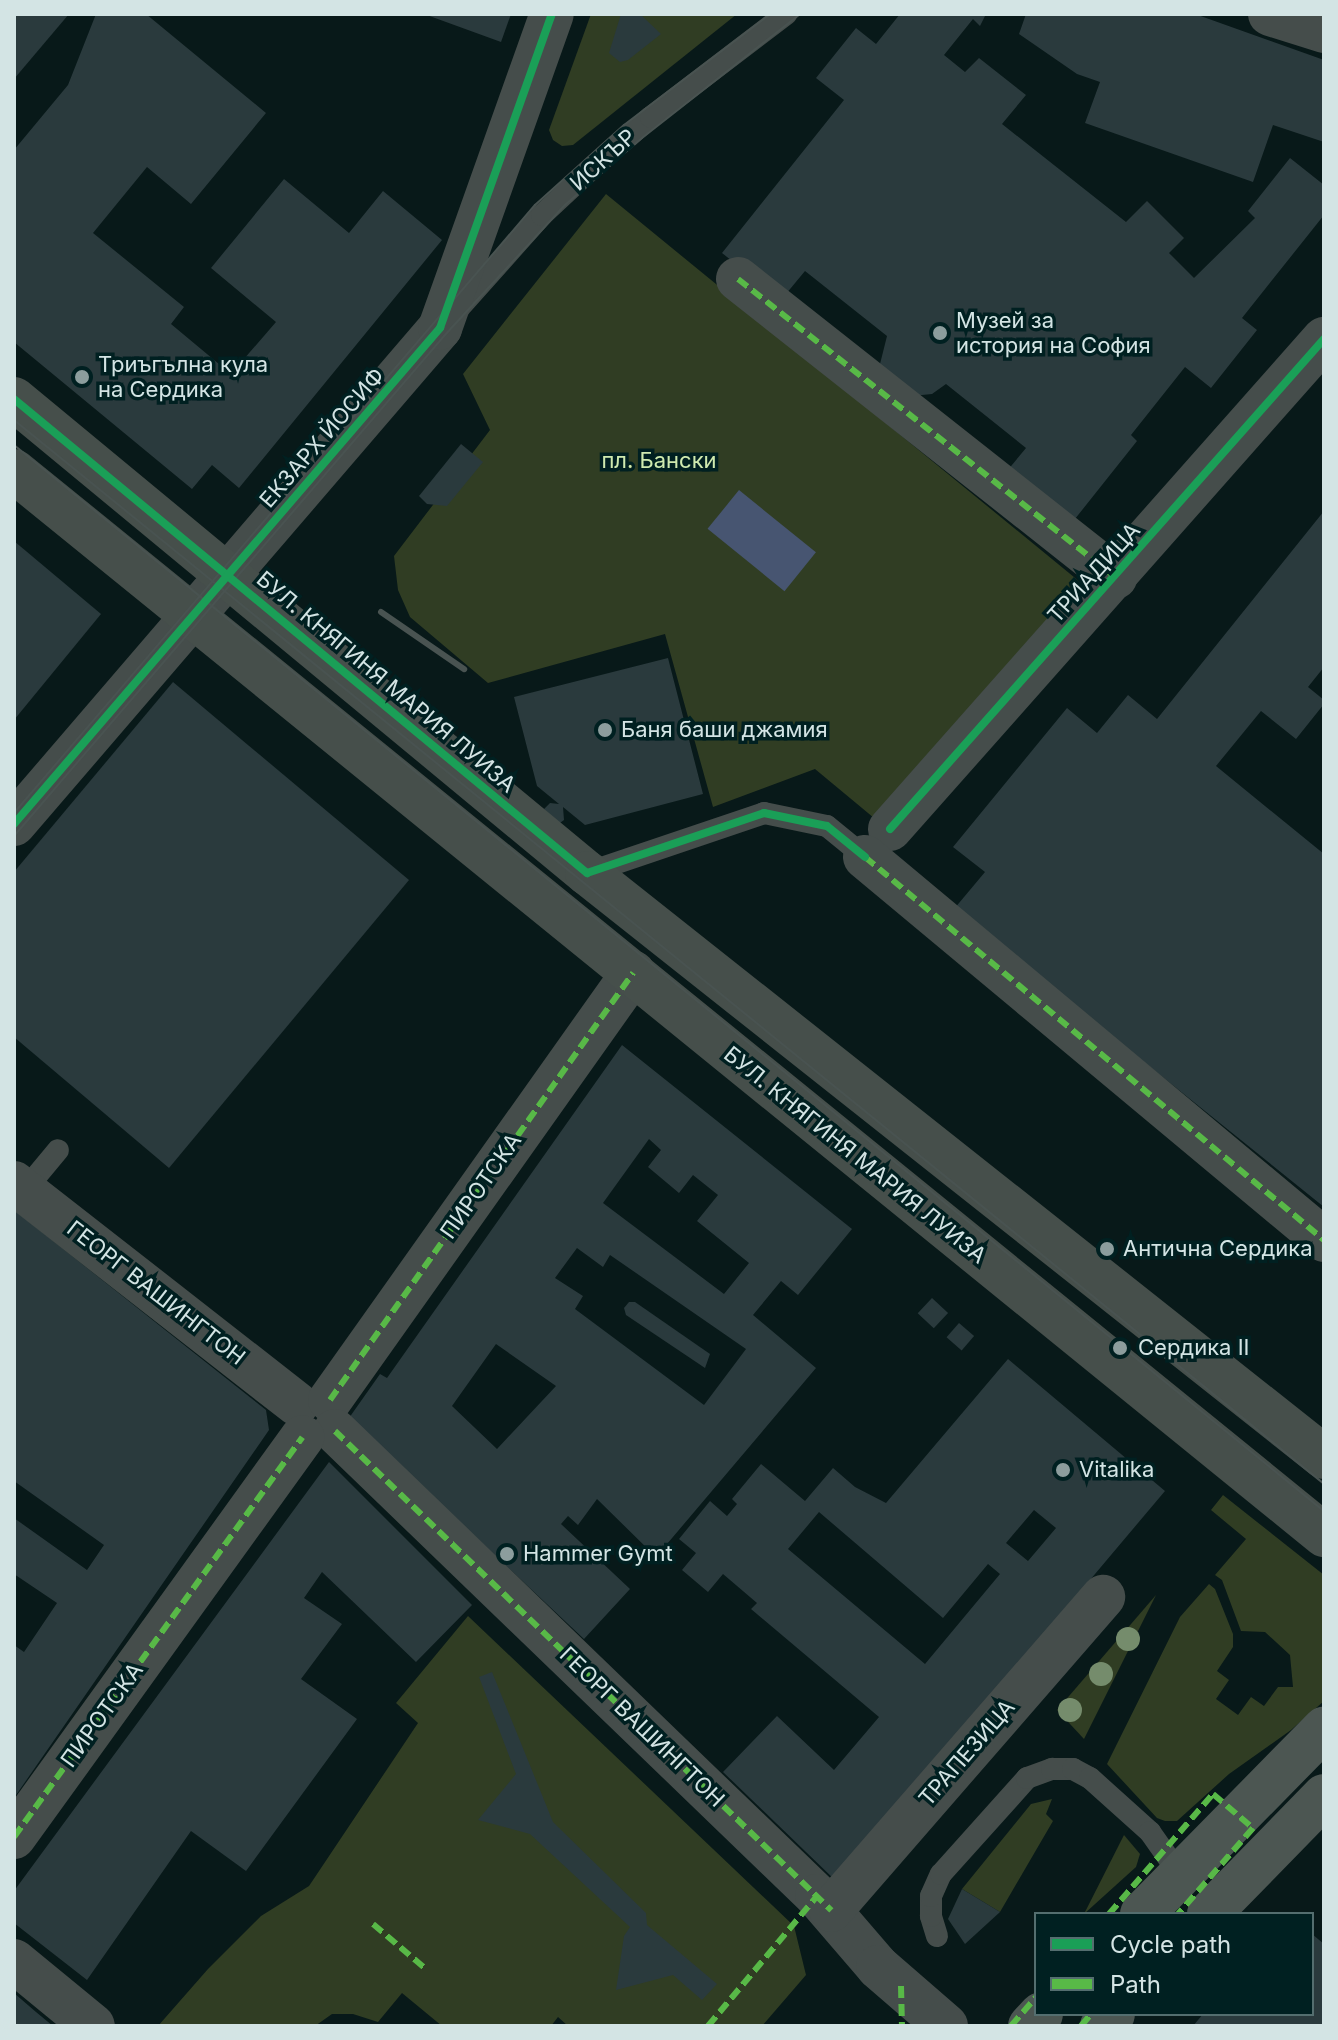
<!DOCTYPE html>
<html>
<head>
<meta charset="utf-8">
<style>
  body { margin:0 }
  #map { position:relative; width:1338px; height:2040px; overflow:hidden; background:#081919; font-family:Inter,sans-serif }
  div>[style] { position:absolute }
  [style*='--x'] { left:calc(var(--x)*1px); top:calc(var(--y)*1px); width:calc(var(--w)*1px); rotate:calc(var(--a)*1deg) }
  .green>* { inset:0; background:#303d23 }
  .water>* { inset:0; background:#475571; transform-origin:0 0 }
  .building>* { inset:0; background:#2a3a3d; transform-origin:0 0 }
  .lane>* { height:22px; margin:-11px; padding:0 11px; transform-origin:11px; border-radius:11px; background:#454d4b }
  .street>* { height:44px; margin:-22px; padding:0 22px; transform-origin:22px; border-radius:22px; background:#454d4b }
  .secondary>* { height:44px; margin:-22px; padding:0 22px; transform-origin:22px; border-radius:22px; background:#464f4b }
  .primary>* { height:44px; margin:-22px; padding:0 22px; transform-origin:22px; border-radius:22px; background:#4c5652 }
  .tram>* { height:2px; margin:-1px; padding:0 1px; transform-origin:1px; border-radius:1px; background:#495351 }
  .rail>* { height:6px; margin:-3px; padding:0 3px; transform-origin:3px; border-radius:3px; background:#495351 }
  .quiet>* { height:6px; margin-top:-3px; transform-origin:0; background:repeating-linear-gradient(90deg,#58b947 0 12px,transparent 0 18px) }
  .cycleway>* { height:8px; margin:-4px; padding:0 4px; transform-origin:4px; border-radius:4px; background:#1a9f57 }
  .trees>* { width:24px; height:24px; margin:-12px; border-radius:50%; background:#758c6c }
  .dots>* { width:22px; height:22px; translate:-50% -50%; box-sizing:border-box; border:4px solid #002021; border-radius:50% }
  span { translate:-50% -50%; white-space:nowrap; text-align:center; line-height:1.15; -webkit-text-stroke:7px #002021; paint-order:stroke }
  .street-label { font-size:22px; color:#d3e4e4 }
  .poi-label { font-size:22px; color:#d3e4e4 }
  .left { translate:0 -50%; text-align:left }
  .park-label { font-size:22px; color:#cfeaaf }
  .frame { position:absolute; inset:0; border:16px solid #d3e4e4; pointer-events:none }
  .legend { position:absolute; left:1034px; top:1912px; width:280px; height:104px; box-sizing:border-box; background:#002021; border:2px solid #546e6f; margin:0; padding:10px 14px; list-style:none; font-size:24px; color:#d3e4e4 }
  .legend li { display:flex; align-items:center; gap:16px; height:40px }
  .legend b { width:40px; border:2px solid #546e6f }
</style>
</head>
<body>
<div id="map">
  <div class="green">
    <div style="clip-path:polygon(591px 14px,737px 14px,573px 145px,562px 146px,553px 140px,549px 130px)"></div>
    <div style="clip-path:polygon(606px 194px,1080px 582px,874px 818px,815px 769px,713px 807px,665px 634px,488px 683px,410px 617px,398px 590px,394px 556px,490px 430px,463px 374px)"></div>
    <div style="clip-path:polygon(1223px 1495px,1324px 1575px,1324px 1701px,1291px 1730px,1229px 1774px,1177px 1821px,1165px 1821px,1157px 1818px,1107px 1764px,1180px 1617px,1209px 1584px,1215px 1589px,1233px 1634px,1233px 1647px,1217px 1671px,1229px 1680px,1216px 1699px,1238px 1715px,1251px 1697px,1264px 1706px,1278px 1687px,1293px 1687px,1290px 1655px,1265px 1632px,1241px 1631px,1222px 1580px,1215px 1575px,1246px 1539px,1211px 1510px)"></div>
    <div style="clip-path:polygon(1156px 1595px,1084px 1739px,1057px 1710px)"></div>
    <div style="clip-path:polygon(468px 1616px,794px 1926px,806px 1975px,762px 2026px,568px 2026px,558px 2017px,551px 2026px,442px 2026px,402px 1993px,378px 2022px,353px 2014px,332px 2014px,315px 2026px,158px 2026px,208px 1969px,261px 1916px,309px 1886px,418px 1723px,396px 1703px)"></div>
    <div style="clip-path:polygon(1052px 1799px,1046px 1814px,1053px 1821px,1000px 1912px,962px 1889px,1031px 1804px)"></div>
    <div style="clip-path:polygon(1124px 1835px,1140px 1854px,1136px 1867px,1084px 1914px)"></div>
  </div>
  <div class="water">
    <div style="left:739px;top:490px;width:99px;height:50px;rotate:39deg"></div>
  </div>
  <div class="building">
    <div style="clip-path:polygon(14px 14px,69px 14px,14px 79px)"></div>
    <div style="clip-path:polygon(96px 14px,146px 14px,266px 113px,191px 204px,147px 167px,93px 233px,184px 307px,171px 324px,231px 374px,276px 322px,211px 268px,284px 179px,349px 233px,383px 191px,442px 240px,239px 488px,212px 465px,192px 489px,14px 342px,14px 150px,68px 85px)"></div>
    <div style="clip-path:polygon(424px 14px,511px 14px,501px 42px)"></div>
    <div style="clip-path:polygon(621px 14px,640px 14px,661px 34px,628px 60px,620px 62px,609px 53px)"></div>
    <div style="clip-path:polygon(900px 14px,986px 14px,980px 26px,973px 19px,944px 55px,965px 72px,979px 58px,1026px 95px,1002px 124px,1126px 222px,1147px 201px,1184px 238px,1169px 253px,1194px 278px,1255px 218px,1248px 211px,1290px 158px,1324px 185px,1324px 215px,1242px 318px,1257px 330px,1211px 388px,1185px 367px,1131px 435px,1137px 441px,1067px 529px,1002px 477px,1026px 448px,946px 384px,932px 394px,912px 396px,880px 364px,887px 336px,805px 271px,781px 300px,722px 253px,844px 100px,816px 78px,856px 28px,876px 44px)"></div>
    <div style="clip-path:polygon(1026px 14px,1195px 14px,1324px 60px,1324px 142px,1273px 125px,1253px 182px,1085px 123px,1100px 82px,1077px 74px,1019px 34px)"></div>
    <div style="clip-path:polygon(461px 444px,483px 462px,447px 506px,427px 504px,419px 496px)"></div>
    <div style="clip-path:polygon(1324px 511px,1324px 667px,1308px 687px,1324px 700px,1324px 704px,1296px 739px,1261px 711px,1216px 766px,1324px 854px,1324px 1207px,954px 909px,985px 872px,953px 847px,1067px 708px,1097px 733px,1128px 695px,1157px 719px)"></div>
    <div style="clip-path:polygon(14px 541px,101px 614px,14px 720px)"></div>
    <div style="clip-path:polygon(668px 658px,703px 794px,585px 825px,563px 807px,564px 820px,557px 825px,544px 809px,550px 803px,559px 804px,537px 786px,514px 697px)"></div>
    <div style="clip-path:polygon(173px 682px,409px 880px,169px 1168px,14px 1037px,14px 872px)"></div>
    <div style="clip-path:polygon(evenodd,622px 1045px,852px 1229px,798px 1295px,781px 1281px,753px 1315px,816px 1368px,656px 1557px,597px 1499px,578px 1525px,568px 1516px,561px 1524px,630px 1589px,584px 1639px,349px 1418px,380px 1374px,387px 1378px,622px 1045px,649px 1139px,661px 1150px,648px 1167px,679px 1193px,693px 1175px,718px 1195px,697px 1221px,749px 1263px,724px 1294px,603px 1203px,649px 1139px,622px 1045px,577px 1248px,603px 1267px,610px 1255px,746px 1349px,704px 1405px,575px 1309px,583px 1296px,555px 1278px,577px 1248px,622px 1045px,496px 1344px,556px 1386px,497px 1449px,452px 1406px,496px 1344px)"></div>
    <div style="clip-path:polygon(14px 1210px,266px 1410px,269px 1430px,14px 1798px,14px 1645px,24px 1652px,57px 1603px,14px 1574px,14px 1518px,87px 1570px,104px 1545px,14px 1481px)"></div>
    <div style="left:932px;top:1298px;width:22px;height:21px;rotate:43deg"></div>
    <div style="clip-path:polygon(629px 1302px,635px 1302px,710px 1354px,705px 1368px,626px 1315px,624px 1308px)"></div>
    <div style="left:959px;top:1323px;width:20px;height:19px;rotate:41deg"></div>
    <div style="clip-path:polygon(evenodd,1008px 1359px,1165px 1491px,836px 1881px,723px 1772px,777px 1716px,834px 1770px,879px 1717px,751px 1609px,757px 1603px,723px 1574px,708px 1592px,682px 1570px,696px 1553px,679px 1539px,710px 1501px,727px 1516px,737px 1504px,732px 1499px,761px 1464px,805px 1501px,833px 1468px,855px 1487px,886px 1503px,1008px 1359px,1034px 1510px,1056px 1528px,1028px 1561px,1006px 1543px,1034px 1510px,1008px 1359px,819px 1512px,943px 1618px,988px 1564px,1000px 1574px,925px 1664px,788px 1549px,819px 1512px)"></div>
    <div style="clip-path:polygon(329px 1462px,472px 1605px,416px 1662px,322px 1572px,304px 1598px,342px 1624px,301px 1679px,357px 1719px,246px 1871px,191px 1831px,87px 1980px,14px 1923px,14px 1891px)"></div>
    <div style="clip-path:polygon(492px 1672px,553px 1822px,646px 1913px,647px 1925px,717px 1984px,702px 2000px,673px 1975px,616px 1990px,624px 1936px,630px 1927px,530px 1834px,478px 1820px,516px 1774px,479px 1677px)"></div>
    <div style="clip-path:polygon(962px 1889px,1000px 1912px,965px 1944px,948px 1919px)"></div>
    <div style="clip-path:polygon(1312px 1934px,1324px 1944px,1324px 2026px,1193px 2026px,1203px 2014px,1312px 2014px)"></div>
    <div style="clip-path:polygon(14px 1993px,36px 2012px,53px 2026px,14px 2026px)"></div>
  </div>
  <div class="lane">
    <div style="--x:460;--y:307;--w:123;--a:-48.3"></div>
    <div style="--x:542;--y:215;--w:81;--a:-43"></div>
    <div style="--x:601;--y:160;--w:66;--a:-40.7"></div>
    <div style="--x:651;--y:117;--w:170;--a:-37.3"></div>
    <div style="--x:587;--y:873;--w:187;--a:-18.7"></div>
    <div style="--x:764;--y:813;--w:64;--a:11.7"></div>
    <div style="--x:827;--y:826;--w:49;--a:39.2"></div>
    <div style="--x:24;--y:1191;--w:53;--a:-50.3"></div>
    <div style="--x:937;--y:1936;--w:21;--a:-107"></div>
    <div style="--x:931;--y:1916;--w:20;--a:-90"></div>
    <div style="--x:931;--y:1896;--w:24;--a:-66"></div>
    <div style="--x:941;--y:1874;--w:129;--a:-48.1"></div>
    <div style="--x:1027;--y:1778;--w:27;--a:-20"></div>
    <div style="--x:1052;--y:1769;--w:21;--a:0"></div>
    <div style="--x:1073;--y:1769;--w:19;--a:28"></div>
    <div style="--x:1090;--y:1778;--w:81;--a:42"></div>
    <div style="--x:1150;--y:1832;--w:54;--a:54.8"></div>
  </div>
  <div class="street">
    <div style="--x:1270;--y:14;--w:57;--a:17.5"></div>
    <div style="--x:738;--y:279;--w:481;--a:38.3"></div>
    <div style="--x:14;--y:824;--w:654;--a:-49.34"></div>
    <div style="--x:440;--y:328;--w:333;--a:-70.4"></div>
    <div style="--x:890;--y:829;--w:655;--a:-48.47"></div>
    <div style="--x:865;--y:857;--w:598;--a:39.84"></div>
    <div style="--x:14;--y:1183;--w:359;--a:38"></div>
    <div style="--x:330;--y:1400;--w:524;--a:-54.64"></div>
    <div style="--x:335;--y:1431;--w:670;--a:43.97"></div>
    <div style="--x:817;--y:1896;--w:94;--a:49.3"></div>
    <div style="--x:878;--y:1967;--w:90;--a:40.9"></div>
    <div style="--x:14;--y:1837;--w:493;--a:-54.2"></div>
    <div style="--x:831;--y:1910;--w:415;--a:-49"></div>
    <div style="--x:14;--y:1961;--w:102;--a:39.4"></div>
  </div>
  <div class="secondary">
    <div style="--x:14;--y:399;--w:744;--a:39.6"></div>
    <div style="--x:587;--y:873;--w:940;--a:38.39"></div>
    <div style="--x:14;--y:471;--w:1688;--a:39.08"></div>
  </div>
  <div class="primary">
    <div style="--x:1142;--y:1914;--w:260;--a:-45.5"></div>
    <div style="--x:1209;--y:1914;--w:165;--a:-45.7"></div>
    <div style="--x:1030;--y:2026;--w:16;--a:-47"></div>
    <div style="--x:1102;--y:2026;--w:16;--a:-47"></div>
  </div>
  <div class="tram">
    <div style="--x:14;--y:420;--w:1688;--a:39.08"></div>
    <div style="--x:14;--y:445;--w:1689;--a:39.14"></div>
    <div style="--x:14;--y:813;--w:801;--a:-49.41"></div>
    <div style="--x:535;--y:205;--w:120;--a:-42"></div>
    <div style="--x:624;--y:125;--w:183;--a:-37.2"></div>
    <div style="--x:14;--y:836;--w:659;--a:-49.3"></div>
    <div style="--x:444;--y:336;--w:178;--a:-47.3"></div>
    <div style="--x:565;--y:205;--w:102;--a:-41"></div>
    <div style="--x:642;--y:138;--w:201;--a:-38.1"></div>
  </div>
  <div class="rail">
    <div style="--x:381;--y:612;--w:101;--a:34.5"></div>
  </div>
  <div class="quiet">
    <div style="--x:738;--y:279;--w:481;--a:38.3"></div>
    <div style="--x:865;--y:857;--w:598;--a:39.84"></div>
    <div style="--x:330;--y:1400;--w:524;--a:-54.64"></div>
    <div style="--x:335;--y:1431;--w:690;--a:44"></div>
    <div style="--x:14;--y:1837;--w:493;--a:-54.2"></div>
    <div style="--x:1109;--y:1914;--w:159;--a:-49.1"></div>
    <div style="--x:1213;--y:1794;--w:52;--a:40.4"></div>
    <div style="--x:1253;--y:1828;--w:114;--a:131.1"></div>
    <div style="--x:373;--y:1924;--w:71;--a:40.4"></div>
    <div style="--x:901;--y:1986;--w:40;--a:88.6"></div>
    <div style="--x:708;--y:2026;--w:170;--a:-50"></div>
    <div style="--x:1011;--y:2026;--w:38;--a:-49"></div>
    <div style="--x:1081;--y:2026;--w:16;--a:-50"></div>
  </div>
  <div class="cycleway">
    <div style="--x:14;--y:399;--w:744;--a:39.6"></div>
    <div style="--x:587;--y:873;--w:187;--a:-18.7"></div>
    <div style="--x:764;--y:813;--w:64;--a:11.7"></div>
    <div style="--x:827;--y:826;--w:49;--a:39.2"></div>
    <div style="--x:14;--y:824;--w:654;--a:-49.34"></div>
    <div style="--x:440;--y:328;--w:333;--a:-70.4"></div>
    <div style="--x:890;--y:829;--w:655;--a:-48.47"></div>
  </div>
  <div class="trees">
    <div style="left:1128px;top:1639px"></div>
    <div style="left:1101px;top:1674px"></div>
    <div style="left:1070px;top:1710px"></div>
  </div>
  <div class="dots">
    <div style="left:940px;top:333px;background:#8c9d9d"></div>
    <div style="left:82px;top:377px;background:#8c9d9d"></div>
    <div style="left:605px;top:730px;background:#8c9d9d"></div>
    <div style="left:1107px;top:1249px;background:#8c9d9d"></div>
    <div style="left:1120px;top:1348px;background:#8c9d9d"></div>
    <div style="left:1063px;top:1470px;background:#8c9d9d"></div>
    <div style="left:507px;top:1554px;background:#8c9d9d"></div>
  </div>
  <div class="street-label">
    <span style="left:603px;top:160px;rotate:-42deg">ИСКЪР</span>
    <span style="left:322px;top:438px;rotate:-49deg">ЕКЗАРХ ЙОСИФ</span>
    <span style="left:1094px;top:573px;rotate:-48deg">ТРИАДИЦА</span>
    <span style="left:386px;top:682px;rotate:40deg">БУЛ. КНЯГИНЯ МАРИЯ ЛУИЗА</span>
    <span style="left:855px;top:1155px;rotate:39deg">БУЛ. КНЯГИНЯ МАРИЯ ЛУИЗА</span>
    <span style="left:481px;top:1186px;rotate:-55deg">ПИРОТСКА</span>
    <span style="left:156px;top:1293px;rotate:38deg">ГЕОРГ ВАШИНГТОН</span>
    <span style="left:102px;top:1715px;rotate:-54deg">ПИРОТСКА</span>
    <span style="left:642px;top:1727px;rotate:44deg">ГЕОРГ ВАШИНГТОН</span>
    <span style="left:967px;top:1753px;rotate:-49deg">ТРАПЕЗИЦА</span>
  </div>
  <div class="poi-label">
    <span class="left" style="left:956px;top:333px">Музей за<br>история на София</span>
    <span class="left" style="left:98px;top:377px">Триъгълна кула<br>на Сердика</span>
    <span class="left" style="left:621px;top:730px">Баня баши джамия</span>
    <span class="left" style="left:1123px;top:1249px">Антична Сердика</span>
    <span class="left" style="left:1138px;top:1348px">Сердика II</span>
    <span class="left" style="left:1079px;top:1470px">Vitalika</span>
    <span class="left" style="left:523px;top:1554px">Hammer Gymt</span>
  </div>
  <div class="park-label">
    <span style="left:659px;top:461px">пл. Бански</span>
  </div>
  <div class="frame"></div>
  <ul class="legend">
  <li><b style="height:10px;background:#1a9f57"></b>Cycle path</li>
  <li><b style="height:10px;background:#58b947"></b>Path</li>
  </ul>
</div>
</body>
</html>
